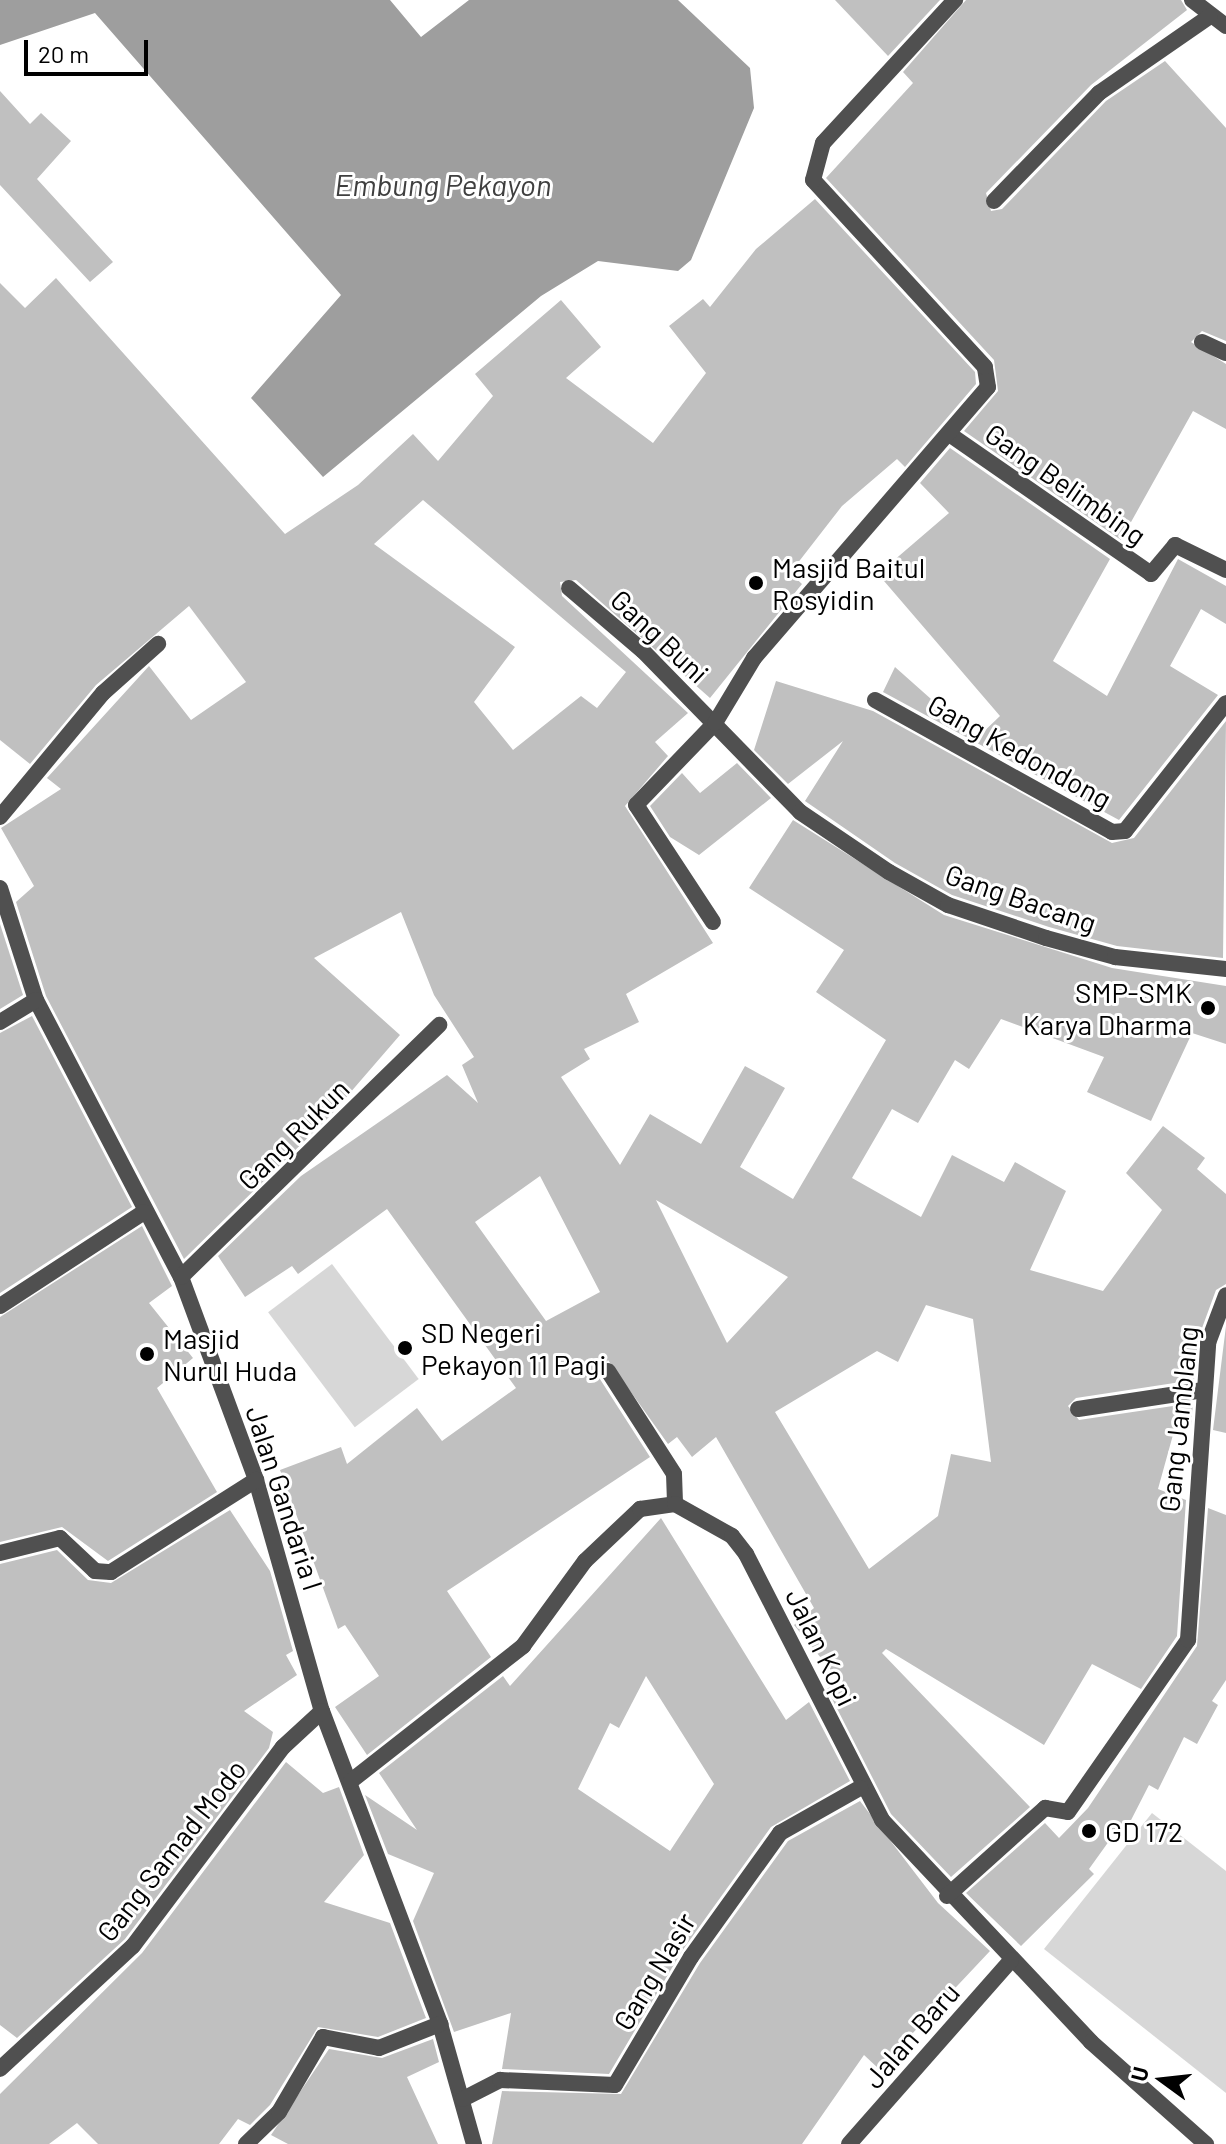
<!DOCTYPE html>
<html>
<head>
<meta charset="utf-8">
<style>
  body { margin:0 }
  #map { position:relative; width:1226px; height:2144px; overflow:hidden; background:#fff; font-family:Barlow,sans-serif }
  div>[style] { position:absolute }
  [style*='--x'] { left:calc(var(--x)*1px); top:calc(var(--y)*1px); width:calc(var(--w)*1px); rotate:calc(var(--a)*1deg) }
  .green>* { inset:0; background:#d7d7d7; transform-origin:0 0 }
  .water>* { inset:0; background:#9e9e9e }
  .building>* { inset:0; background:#c0c0c0 }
  .lane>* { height:16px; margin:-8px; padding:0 8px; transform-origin:8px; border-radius:8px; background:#505050 }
  .street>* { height:16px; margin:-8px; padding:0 8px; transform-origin:8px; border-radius:8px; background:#505050 }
  .dots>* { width:22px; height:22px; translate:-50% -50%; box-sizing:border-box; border:4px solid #fff; border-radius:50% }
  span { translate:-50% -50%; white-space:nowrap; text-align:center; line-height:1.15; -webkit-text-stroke:6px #fff; paint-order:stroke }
  .street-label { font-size:28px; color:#000 }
  .poi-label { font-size:28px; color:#000 }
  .left { translate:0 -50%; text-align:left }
  .right { translate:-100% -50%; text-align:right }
  .water-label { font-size:30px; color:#3f3f3f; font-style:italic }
  .north { position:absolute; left:1122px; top:2040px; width:80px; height:80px; -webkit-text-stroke:6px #fff; paint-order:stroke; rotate:285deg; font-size:22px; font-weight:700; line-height:32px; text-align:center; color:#000 }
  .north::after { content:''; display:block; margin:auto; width:28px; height:36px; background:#000; clip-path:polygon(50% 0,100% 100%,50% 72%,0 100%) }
  .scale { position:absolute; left:24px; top:40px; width:124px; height:36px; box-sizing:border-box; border:4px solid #000; border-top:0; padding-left:10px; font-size:24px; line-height:28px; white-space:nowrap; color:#000; -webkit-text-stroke:6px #fff; paint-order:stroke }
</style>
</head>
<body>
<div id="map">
  <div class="green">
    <div style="left:332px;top:1264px;width:144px;height:80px;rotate:53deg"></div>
    <div style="clip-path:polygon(1152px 1813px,1226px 1871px,1226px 2093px,1044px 1949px)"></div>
  </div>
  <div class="water">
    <div style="clip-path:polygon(0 0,390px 0,421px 37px,469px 0,678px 0,750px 68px,754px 108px,691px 260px,678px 271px,598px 261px,541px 296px,323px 477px,251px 398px,341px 295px,95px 13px,0 45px)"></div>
  </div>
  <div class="building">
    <div style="clip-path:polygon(835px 0,940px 0,888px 56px)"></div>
    <div style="clip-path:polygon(966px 0,1181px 0,1187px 10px,1091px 85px,986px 193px,991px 211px,1002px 209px,1106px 101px,1165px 61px,1226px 128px,1226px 341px,1202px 331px,1191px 342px,1226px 364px,1226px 429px,1193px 411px,1121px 540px,964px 431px,998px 391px,994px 360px,826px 178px,913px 83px,903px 72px)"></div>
    <div style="clip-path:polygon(0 91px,30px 124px,41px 113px,71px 141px,37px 179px,113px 262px,90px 282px,0 185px)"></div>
    <div style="clip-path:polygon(evenodd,815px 199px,975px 372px,976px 384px,905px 467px,897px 459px,842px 506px,790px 573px,802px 584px,710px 698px,576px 580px,560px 582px,562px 596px,688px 713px,655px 742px,668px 756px,625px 806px,713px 943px,626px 994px,639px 1022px,584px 1049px,590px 1059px,561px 1077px,620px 1165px,650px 1114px,701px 1144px,745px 1066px,785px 1088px,740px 1167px,793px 1199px,886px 1040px,816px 992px,844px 950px,749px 888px,793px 820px,944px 915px,1112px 968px,1226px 986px,1226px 1044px,1192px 1033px,1151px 1121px,1087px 1092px,1104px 1057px,1001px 1019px,969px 1069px,955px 1060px,918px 1123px,892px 1109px,852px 1178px,921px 1217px,952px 1155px,1004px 1182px,1015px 1162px,1066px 1191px,1030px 1270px,1103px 1291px,1162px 1210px,1126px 1173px,1163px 1126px,1205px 1158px,1197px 1169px,1226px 1194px,1226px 1284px,1216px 1290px,1198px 1339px,1194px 1380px,1076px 1398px,1068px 1406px,1079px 1420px,1193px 1403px,1191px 1426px,1176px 1424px,1158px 1489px,1186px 1500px,1177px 1636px,1141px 1689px,1092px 1664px,1044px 1745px,886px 1649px,882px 1653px,1030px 1807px,951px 1877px,891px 1814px,827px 1689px,839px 1680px,794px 1625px,814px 1608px,716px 1437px,692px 1457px,677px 1437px,668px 1444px,608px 1360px,598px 1376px,650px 1457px,447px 1591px,491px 1657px,367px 1755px,335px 1707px,379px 1676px,345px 1625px,338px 1629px,280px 1470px,341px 1447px,347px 1464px,417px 1408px,442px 1441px,516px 1388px,387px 1209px,298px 1274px,292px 1266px,245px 1297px,218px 1256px,301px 1176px,447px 1075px,478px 1103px,462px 1065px,474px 1057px,434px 995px,401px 912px,314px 958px,400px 1035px,330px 1116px,184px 1259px,46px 996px,16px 902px,34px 886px,1px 828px,61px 789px,47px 778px,149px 666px,191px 720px,246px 682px,189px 606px,96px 685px,30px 764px,0 740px,0 283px,25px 308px,56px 278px,285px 534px,358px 485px,413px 434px,438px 461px,493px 396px,475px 374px,561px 300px,601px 347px,566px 378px,653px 443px,706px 373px,669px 326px,703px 299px,710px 307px,756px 249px,815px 199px,423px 500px,626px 672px,597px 708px,581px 696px,513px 750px,474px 702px,515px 647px,374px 544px,423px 500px,815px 199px,540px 1176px,600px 1292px,546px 1321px,475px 1222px,540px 1176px,815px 199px,656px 1200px,788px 1277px,727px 1343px,656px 1200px,815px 199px,926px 1305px,973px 1319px,991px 1462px,951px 1454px,938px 1516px,869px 1569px,775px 1412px,877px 1351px,898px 1362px,926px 1305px)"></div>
    <div style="clip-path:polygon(950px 448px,1110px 559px,1053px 661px,1107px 696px,1178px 559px,1226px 586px,1226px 624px,1201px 609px,1170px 666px,1218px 695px,1119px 820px,883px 692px,895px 667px,976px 739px,1000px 716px,878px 574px,949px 513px,920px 483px)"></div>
    <div style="clip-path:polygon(776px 681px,873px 711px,1112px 843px,1134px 838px,1226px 721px,1223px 958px,1117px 946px,1049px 927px,952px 895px,895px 863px,805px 801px,843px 741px,788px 784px,754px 750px)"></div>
    <div style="clip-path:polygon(737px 763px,771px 798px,699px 855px,670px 837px,650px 806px,682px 773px,700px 793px)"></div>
    <div style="clip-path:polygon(0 924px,23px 995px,0 1009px)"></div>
    <div style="clip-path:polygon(32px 1016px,132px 1207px,0 1293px,0 1033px)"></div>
    <div style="clip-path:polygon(142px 1226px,172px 1286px,149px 1303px,193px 1358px,157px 1388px,217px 1492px,108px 1561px,62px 1527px,0 1542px,0 1317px)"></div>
    <div style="clip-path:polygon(1226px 1326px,1226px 1433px,1213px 1430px)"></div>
    <div style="clip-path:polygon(1208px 1508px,1226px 1515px,1226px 1680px,1212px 1701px,1218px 1705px,1197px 1744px,1184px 1737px,1158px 1790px,1149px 1785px,1128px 1826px,1122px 1823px,1089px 1869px,1094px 1874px,1021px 1946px,966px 1893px,1045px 1823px,1059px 1838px,1088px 1808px,1197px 1646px)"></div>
    <div style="clip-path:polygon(230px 1510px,270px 1571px,293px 1651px,286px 1655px,297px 1675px,244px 1711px,273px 1732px,269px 1748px,125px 1939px,17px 2038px,0 2025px,0 1564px,57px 1550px,88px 1580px,111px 1583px)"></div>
    <div style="clip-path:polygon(evenodd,661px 1518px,786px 1720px,809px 1702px,850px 1781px,771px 1827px,682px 1951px,609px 2074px,502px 2069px,511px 2013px,454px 2032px,413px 1921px,434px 1873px,388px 1854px,365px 1795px,417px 1830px,379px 1773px,503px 1676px,510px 1686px,661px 1518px,646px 1676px,714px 1784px,670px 1851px,578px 1789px,610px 1723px,619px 1728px,646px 1676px)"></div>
    <div style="clip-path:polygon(286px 1762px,323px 1793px,339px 1787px,364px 1855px,324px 1902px,390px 1923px,426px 2018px,378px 2037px,318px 2027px,270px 2105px,250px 2125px,238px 2119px,219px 2144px,98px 2144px,77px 2123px,49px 2144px,0 2144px,0 2094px,142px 1953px)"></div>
    <div style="clip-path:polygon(860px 1801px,938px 1903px,990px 1951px,879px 2069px,864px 2055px,802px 2144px,492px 2144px,502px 2091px,621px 2094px,700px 1963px,788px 1841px)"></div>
    <div style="clip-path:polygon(433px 2039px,439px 2062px,407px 2077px,438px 2144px,288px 2144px,271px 2135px,329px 2049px,382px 2058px)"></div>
  </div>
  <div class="lane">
    <div style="--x:608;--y:1371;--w:122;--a:57.3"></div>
    <div style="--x:674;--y:1474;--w:30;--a:88"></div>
  </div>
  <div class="street">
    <div style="--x:1192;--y:0;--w:43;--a:37.4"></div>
    <div style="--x:994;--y:201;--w:151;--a:-45.8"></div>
    <div style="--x:1099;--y:93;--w:135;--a:-34.7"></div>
    <div style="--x:1202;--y:342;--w:26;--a:25"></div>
    <div style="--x:952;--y:436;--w:242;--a:34.7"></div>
    <div style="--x:1151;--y:574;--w:38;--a:-50"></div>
    <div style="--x:1175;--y:545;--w:57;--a:26.1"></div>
    <div style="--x:569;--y:588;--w:97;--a:40.4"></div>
    <div style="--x:643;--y:651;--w:225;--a:45.7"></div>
    <div style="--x:800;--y:812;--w:107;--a:34"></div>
    <div style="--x:889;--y:872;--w:68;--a:29.2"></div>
    <div style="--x:948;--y:905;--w:103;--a:18.6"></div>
    <div style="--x:1046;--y:938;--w:72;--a:15.4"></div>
    <div style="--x:1115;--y:957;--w:112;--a:6.2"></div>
    <div style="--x:875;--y:700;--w:271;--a:29.1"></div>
    <div style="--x:1112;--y:832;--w:13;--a:-4"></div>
    <div style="--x:1125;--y:831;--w:163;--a:-51.7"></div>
    <div style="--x:0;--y:817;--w:161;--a:-50.3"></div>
    <div style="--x:103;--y:693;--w:74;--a:-41.7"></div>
    <div style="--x:0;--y:888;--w:118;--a:72.2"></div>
    <div style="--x:36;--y:1000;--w:313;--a:62.4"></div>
    <div style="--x:181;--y:1277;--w:216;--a:69.7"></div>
    <div style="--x:256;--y:1480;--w:240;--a:74.1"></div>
    <div style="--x:322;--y:1711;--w:335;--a:69.3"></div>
    <div style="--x:440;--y:2024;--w:125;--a:74.2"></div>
    <div style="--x:713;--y:922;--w:140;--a:-123.3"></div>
    <div style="--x:636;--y:805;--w:114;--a:-46.1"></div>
    <div style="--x:715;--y:723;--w:76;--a:-59"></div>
    <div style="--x:754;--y:658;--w:358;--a:-49.2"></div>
    <div style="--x:988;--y:387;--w:20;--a:-99"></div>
    <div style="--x:985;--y:367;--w:254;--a:-132.6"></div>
    <div style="--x:813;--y:180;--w:38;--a:-75"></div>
    <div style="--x:823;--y:143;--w:195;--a:-47.3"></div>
    <div style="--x:0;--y:1022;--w:42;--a:-31.4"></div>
    <div style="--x:181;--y:1277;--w:361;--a:-44.3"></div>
    <div style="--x:0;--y:1306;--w:172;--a:-33.1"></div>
    <div style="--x:1078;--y:1409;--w:127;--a:-8.6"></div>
    <div style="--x:0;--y:1553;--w:62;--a:-14"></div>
    <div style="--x:60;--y:1538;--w:48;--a:43.3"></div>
    <div style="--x:95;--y:1571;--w:16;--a:4"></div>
    <div style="--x:111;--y:1572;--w:172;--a:-32.4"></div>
    <div style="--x:351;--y:1781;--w:219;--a:-38.1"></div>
    <div style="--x:523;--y:1646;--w:105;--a:-53.9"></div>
    <div style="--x:585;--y:1561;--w:76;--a:-43.4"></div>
    <div style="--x:640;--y:1509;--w:35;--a:-8"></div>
    <div style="--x:675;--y:1504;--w:65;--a:29.3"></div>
    <div style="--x:732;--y:1536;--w:23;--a:52"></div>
    <div style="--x:746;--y:1554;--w:299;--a:62.9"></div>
    <div style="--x:882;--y:1820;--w:305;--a:46.7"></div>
    <div style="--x:1091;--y:2042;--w:154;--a:41.6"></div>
    <div style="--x:947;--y:1896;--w:132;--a:-41.9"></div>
    <div style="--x:1045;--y:1808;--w:23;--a:10"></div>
    <div style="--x:1068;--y:1812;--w:210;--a:-55.1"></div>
    <div style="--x:1188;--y:1640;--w:298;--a:-86.1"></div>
    <div style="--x:1208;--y:1343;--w:51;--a:-69.4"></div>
    <div style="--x:0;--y:2069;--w:181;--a:-42.8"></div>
    <div style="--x:133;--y:1946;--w:249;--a:-53"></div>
    <div style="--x:283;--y:1747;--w:53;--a:-42.7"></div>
    <div style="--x:463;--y:2099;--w:42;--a:-27.2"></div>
    <div style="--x:500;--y:2080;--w:115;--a:2.5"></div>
    <div style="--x:615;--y:2085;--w:149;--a:-59.3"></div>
    <div style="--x:691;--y:1957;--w:153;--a:-54.3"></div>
    <div style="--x:780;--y:1833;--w:92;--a:-29.4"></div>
    <div style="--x:246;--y:2144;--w:46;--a:-44.1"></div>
    <div style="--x:279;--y:2112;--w:87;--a:-59.6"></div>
    <div style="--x:323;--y:2037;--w:57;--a:11.1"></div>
    <div style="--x:379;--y:2048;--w:66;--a:-21.5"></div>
    <div style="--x:849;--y:2144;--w:245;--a:-48.6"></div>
  </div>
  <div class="dots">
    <div style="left:756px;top:583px;background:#000"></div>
    <div style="left:1208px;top:1008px;background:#000"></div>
    <div style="left:405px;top:1348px;background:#000"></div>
    <div style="left:147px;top:1354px;background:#000"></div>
    <div style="left:1089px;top:1831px;background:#000"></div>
  </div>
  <div class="street-label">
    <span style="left:1066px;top:484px;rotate:35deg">Gang Belimbing</span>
    <span style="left:660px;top:636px;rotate:43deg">Gang Buni</span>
    <span style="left:1020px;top:751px;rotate:29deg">Gang Kedondong</span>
    <span style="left:1021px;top:898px;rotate:19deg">Gang Bacang</span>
    <span style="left:293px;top:1134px;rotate:-45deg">Gang Rukun</span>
    <span style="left:1178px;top:1419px;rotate:-84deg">Gang Jamblang</span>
    <span style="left:285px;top:1498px;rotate:72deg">Jalan Gandaria I</span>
    <span style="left:822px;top:1647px;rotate:64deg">Jalan Kopi</span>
    <span style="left:171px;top:1850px;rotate:-52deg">Gang Samad Modo</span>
    <span style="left:654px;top:1971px;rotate:-59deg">Gang Nasir</span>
    <span style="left:911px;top:2035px;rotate:-49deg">Jalan Baru</span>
  </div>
  <div class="poi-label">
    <span class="left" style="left:772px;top:583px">Masjid Baitul<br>Rosyidin</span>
    <span class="right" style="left:1192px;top:1008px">SMP-SMK<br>Karya Dharma</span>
    <span class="left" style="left:421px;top:1348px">SD Negeri<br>Pekayon 11 Pagi</span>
    <span class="left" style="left:163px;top:1354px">Masjid<br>Nurul Huda</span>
    <span class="left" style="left:1105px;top:1831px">GD 172</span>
  </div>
  <div class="water-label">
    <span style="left:443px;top:184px">Embung Pekayon</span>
  </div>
  <div class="north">U</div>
  <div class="scale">20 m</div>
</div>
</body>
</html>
